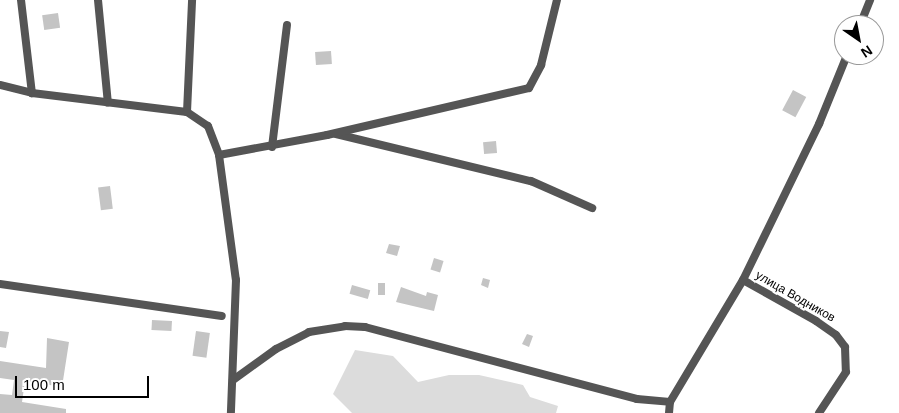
<!DOCTYPE html>
<html>
<head>
<meta charset="utf-8">
<style>
  body { margin:0 }
  #map { position:relative; width:899px; height:413px; overflow:hidden; background:#fff; font-family:Arial,sans-serif }
  div>[style] { position:absolute }
  [style*='--x'] { left:calc(var(--x)*1px); top:calc(var(--y)*1px); width:calc(var(--w)*1px); rotate:calc(var(--a)*1deg) }
  .green>* { inset:0; background:#dcdcdc }
  .building>* { inset:0; background:#c4c4c4; transform-origin:0 0 }
  .minor>* { height:8px; margin:-4px; padding:0 4px; transform-origin:4px; border-radius:4px; background:#555 }
  span { translate:-50% -50%; white-space:nowrap; text-align:center; line-height:1.15; -webkit-text-stroke:4px #fff; paint-order:stroke }
  .street-label { font-size:12px; color:#000 }
  .north { position:absolute; left:834px; top:15px; width:50px; height:50px; box-sizing:border-box; background:#fff; border:1px solid #999; border-radius:50%; rotate:147deg; font-size:14px; font-weight:700; line-height:20px; text-align:center; color:#000 }
  .north::after { content:''; display:block; margin:auto; width:18px; height:22px; background:#000; clip-path:polygon(50% 0,100% 100%,50% 72%,0 100%) }
  .scale { position:absolute; left:15px; top:376px; width:134px; height:22px; box-sizing:border-box; border:2px solid #000; border-top:0; padding-left:6px; font-size:15px; line-height:18px; white-space:nowrap; color:#000; -webkit-text-stroke:4px #fff; paint-order:stroke }
</style>
</head>
<body>
<div id="map">
  <div class="green">
    <div style="clip-path:polygon(355px 350px,393px 356px,418px 382px,449px 375px,479px 375px,523px 385px,530px 397px,558px 406px,556px 413px,352px 413px,333px 394px)"></div>
  </div>
  <div class="building">
    <div style="left:58px;top:13px;width:15px;height:16px;rotate:82deg"></div>
    <div style="left:331px;top:51px;width:13px;height:16px;rotate:86deg"></div>
    <div style="left:793px;top:90px;width:15px;height:23px;rotate:28deg"></div>
    <div style="left:496px;top:141px;width:12px;height:13px;rotate:85deg"></div>
    <div style="left:110px;top:186px;width:23px;height:12px;rotate:83deg"></div>
    <div style="clip-path:polygon(389px 244px,400px 246px,397px 256px,386px 253px)"></div>
    <div style="left:434px;top:258px;width:10px;height:12px;rotate:17deg"></div>
    <div style="clip-path:polygon(483px 278px,490px 280px,488px 288px,481px 285px)"></div>
    <div style="left:378px;top:283px;width:7px;height:12px"></div>
    <div style="left:352px;top:285px;width:19px;height:9px;rotate:16deg"></div>
    <div style="clip-path:polygon(401px 287px,426px 296px,427px 292px,438px 295px,434px 311px,396px 302px)"></div>
    <div style="left:152px;top:320px;width:20px;height:10px;rotate:3deg"></div>
    <div style="clip-path:polygon(0 331px,9px 332px,6px 348px,0 347px)"></div>
    <div style="left:196px;top:331px;width:14px;height:25px;rotate:8deg"></div>
    <div style="clip-path:polygon(527px 334px,533px 336px,529px 347px,522px 344px)"></div>
    <div style="clip-path:polygon(47px 338px,69px 342px,62px 387px,25px 381px,22px 402px,66px 409px,66px 413px,0 413px,0 394px,12px 395px,14px 380px,0 378px,0 361px,46px 368px)"></div>
  </div>
  <div class="minor">
    <div style="--x:21;--y:0;--w:94;--a:83.3"></div>
    <div style="--x:98;--y:0;--w:103;--a:84.5"></div>
    <div style="--x:860;--y:25;--w:27;--a:-68"></div>
    <div style="--x:0;--y:85;--w:33;--a:14"></div>
    <div style="--x:32;--y:93;--w:156;--a:7"></div>
    <div style="--x:187;--y:112;--w:25;--a:34"></div>
    <div style="--x:208;--y:126;--w:31;--a:69"></div>
    <div style="--x:219;--y:155;--w:126;--a:82.3"></div>
    <div style="--x:236;--y:280;--w:133;--a:92.2"></div>
    <div style="--x:187;--y:112;--w:112;--a:-87.4"></div>
    <div style="--x:336;--y:134;--w:201;--a:13.6"></div>
    <div style="--x:531;--y:181;--w:67;--a:23.9"></div>
    <div style="--x:272;--y:147;--w:123;--a:-83"></div>
    <div style="--x:219;--y:155;--w:110;--a:-10.5"></div>
    <div style="--x:327;--y:135;--w:207;--a:-13.1"></div>
    <div style="--x:529;--y:88;--w:26;--a:-62"></div>
    <div style="--x:541;--y:65;--w:67;--a:-76.2"></div>
    <div style="--x:743;--y:280;--w:84;--a:29.3"></div>
    <div style="--x:816;--y:321;--w:24;--a:35"></div>
    <div style="--x:836;--y:335;--w:15;--a:53"></div>
    <div style="--x:845;--y:347;--w:25;--a:88"></div>
    <div style="--x:846;--y:372;--w:49;--a:123.4"></div>
    <div style="--x:0;--y:284;--w:224;--a:8.2"></div>
    <div style="--x:233;--y:380;--w:53;--a:-35.8"></div>
    <div style="--x:276;--y:349;--w:37;--a:-27"></div>
    <div style="--x:309;--y:332;--w:36;--a:-9"></div>
    <div style="--x:345;--y:326;--w:20;--a:3"></div>
    <div style="--x:365;--y:327;--w:281;--a:14.8"></div>
    <div style="--x:637;--y:399;--w:33;--a:5"></div>
    <div style="--x:669;--y:413;--w:11;--a:-85"></div>
    <div style="--x:670;--y:402;--w:142;--a:-59.1"></div>
    <div style="--x:743;--y:280;--w:174;--a:-64"></div>
    <div style="--x:819;--y:124;--w:74;--a:-67.9"></div>
  </div>
  <div class="street-label">
    <span style="left:795px;top:297px;rotate:30deg">улица Водников</span>
  </div>
  <div class="north">N</div>
  <div class="scale">100 m</div>
</div>
</body>
</html>
